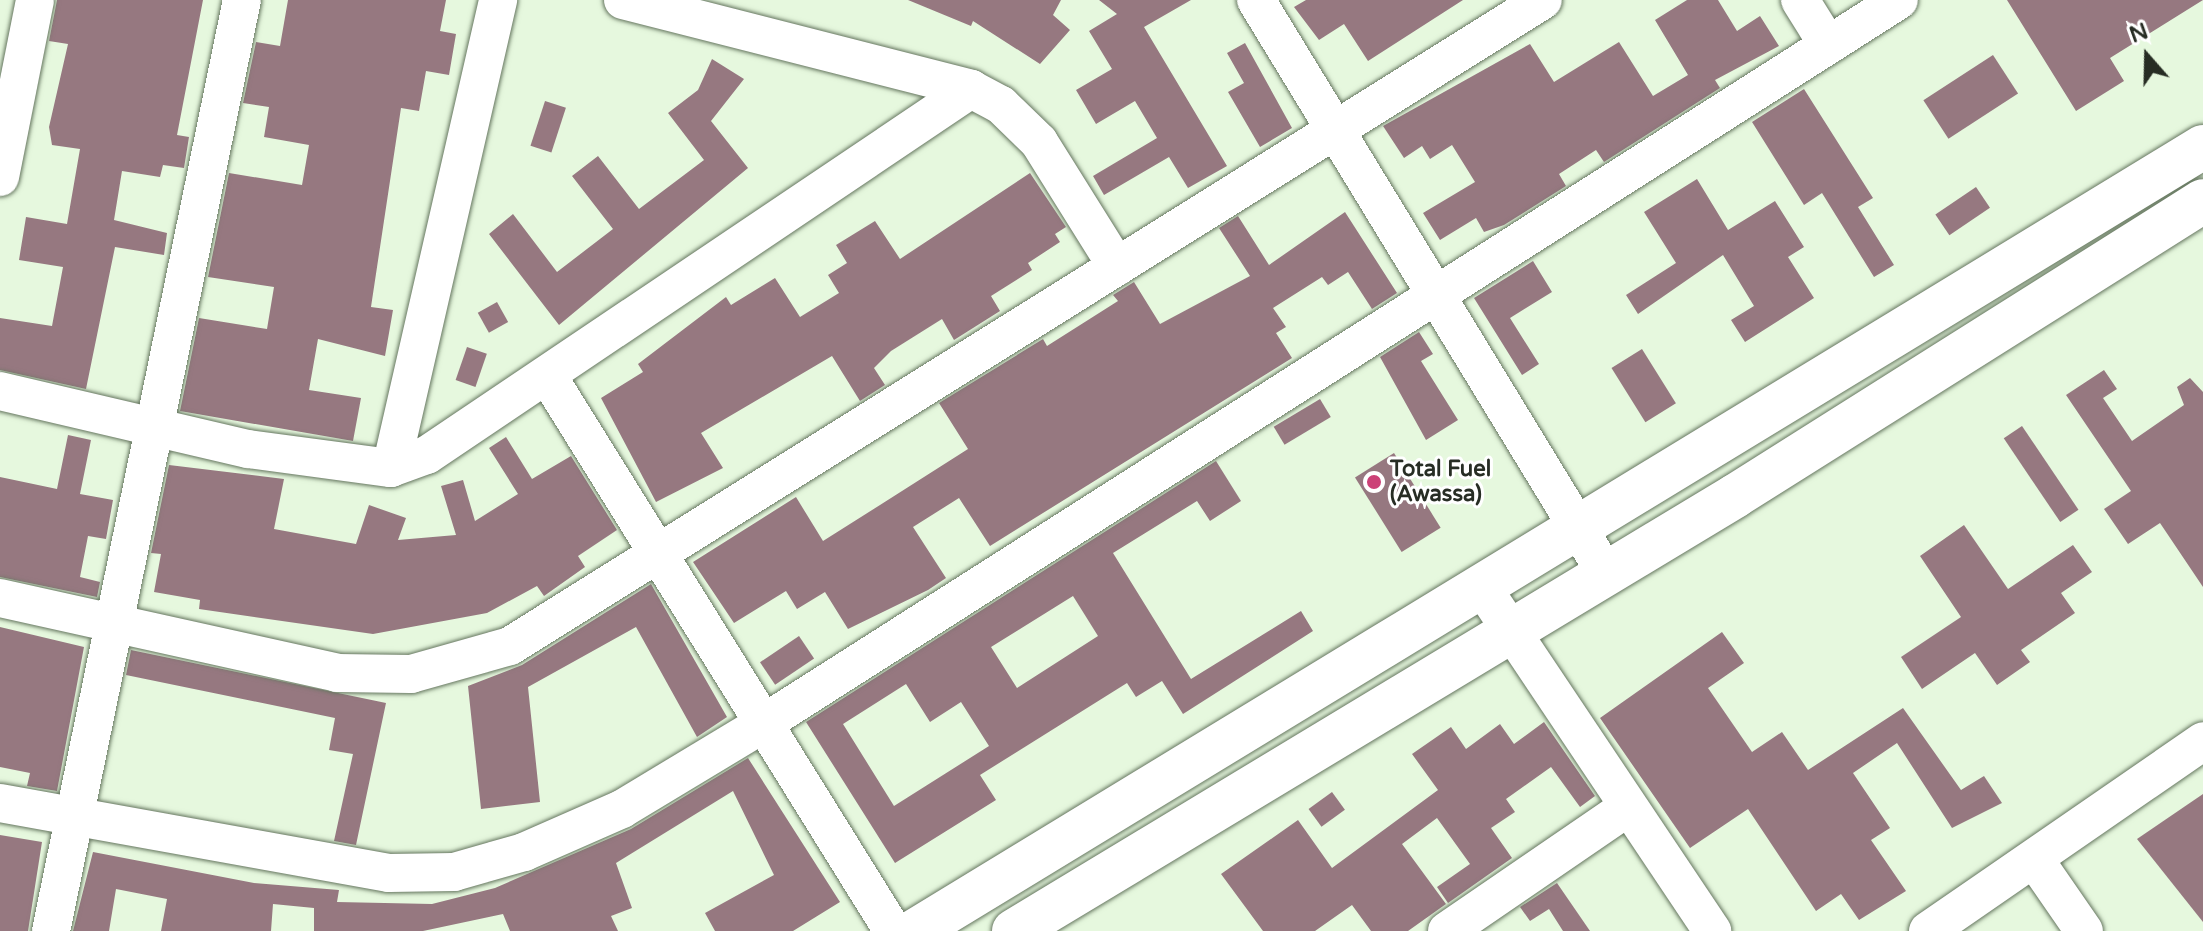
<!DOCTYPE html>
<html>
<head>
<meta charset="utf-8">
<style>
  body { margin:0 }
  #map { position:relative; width:2203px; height:931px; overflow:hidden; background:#e6f8de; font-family:"Varela Round",sans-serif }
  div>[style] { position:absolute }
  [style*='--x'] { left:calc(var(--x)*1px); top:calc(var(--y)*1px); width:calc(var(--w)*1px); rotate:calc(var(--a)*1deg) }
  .building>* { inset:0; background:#967880; transform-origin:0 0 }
  .roads { filter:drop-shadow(0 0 2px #65765f) drop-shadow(0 0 2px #65765f) }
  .minor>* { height:38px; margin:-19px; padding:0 19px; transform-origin:19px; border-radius:19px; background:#fff }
  .major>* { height:44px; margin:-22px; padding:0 22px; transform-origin:22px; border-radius:22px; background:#fff }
  .dots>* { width:22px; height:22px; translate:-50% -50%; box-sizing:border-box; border:4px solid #fff; border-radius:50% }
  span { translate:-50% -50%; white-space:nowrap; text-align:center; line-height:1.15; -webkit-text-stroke:6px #fff; paint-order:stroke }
  .poi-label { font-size:22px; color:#272d24; font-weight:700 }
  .left { translate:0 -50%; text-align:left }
  .north { position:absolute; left:2107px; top:16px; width:80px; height:80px; -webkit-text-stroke:6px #fff; paint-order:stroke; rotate:340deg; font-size:22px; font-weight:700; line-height:32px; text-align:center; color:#272d24 }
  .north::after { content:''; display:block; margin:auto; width:28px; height:36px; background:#272d24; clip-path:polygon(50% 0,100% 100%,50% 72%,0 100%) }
</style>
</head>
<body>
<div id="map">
  <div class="building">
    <div style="clip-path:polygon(57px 0,203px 0,177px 135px,189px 137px,184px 168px,163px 165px,160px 177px,122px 171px,114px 220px,167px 233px,164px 255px,115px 247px,86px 389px,0 370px,0 318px,52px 326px,63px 267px,19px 260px,26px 217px,67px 224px,80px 149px,52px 145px,49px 127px,68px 44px,49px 41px)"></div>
    <div style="clip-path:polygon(288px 0,446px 0,440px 31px,456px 34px,449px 75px,426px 71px,419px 111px,401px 108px,371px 307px,393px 310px,385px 356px,318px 339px,309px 390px,361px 398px,353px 441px,180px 411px,199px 318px,267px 329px,274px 287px,208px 277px,229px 173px,302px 185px,309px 145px,264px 137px,269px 107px,243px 103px,256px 42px,280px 46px)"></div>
    <div style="clip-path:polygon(908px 0,1061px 0,1053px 15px,1070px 30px,1040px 64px,973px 21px,971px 26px)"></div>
    <div style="clip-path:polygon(1099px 0,1191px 0,1144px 27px,1227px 166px,1188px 188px,1169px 157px,1104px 195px,1093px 176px,1157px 138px,1135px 101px,1096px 124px,1076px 90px,1112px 69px,1089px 31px,1117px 14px)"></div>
    <div style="clip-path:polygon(1306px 0,1463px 0,1368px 61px,1344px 24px,1319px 40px,1294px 7px)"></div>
    <div style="clip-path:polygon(1687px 0,1718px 0,1737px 31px,1760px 16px,1779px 46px,1715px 80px,1720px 88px,1604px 162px,1596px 150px,1559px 174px,1566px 186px,1504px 225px,1484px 232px,1476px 218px,1440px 240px,1423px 213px,1475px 182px,1452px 145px,1430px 159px,1422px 146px,1404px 158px,1383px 126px,1530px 44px,1554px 82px,1619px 42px,1653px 96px,1688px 75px,1655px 20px)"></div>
    <div style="clip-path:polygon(2007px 0,2203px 0,2110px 58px,2124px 81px,2076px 111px)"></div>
    <div style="clip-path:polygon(1245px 43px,1292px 128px,1260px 147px,1228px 92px,1244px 83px,1227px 53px)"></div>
    <div style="left:1993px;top:55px;width:46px;height:83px;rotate:57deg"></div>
    <div style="clip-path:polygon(712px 59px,744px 79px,711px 121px,748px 168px,559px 325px,489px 234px,513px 214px,557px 272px,613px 229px,572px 176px,598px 156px,639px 209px,704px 160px,668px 113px,698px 90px)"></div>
    <div style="clip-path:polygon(1804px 89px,1873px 198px,1858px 207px,1894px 265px,1874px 277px,1822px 193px,1804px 205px,1752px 122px)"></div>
    <div style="left:545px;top:101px;width:22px;height:47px;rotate:18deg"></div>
    <div style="clip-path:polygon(1030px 173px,1066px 227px,1055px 234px,1060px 242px,1028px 263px,1032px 270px,991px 296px,1000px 311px,954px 340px,942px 319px,891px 351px,874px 368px,885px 385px,860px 401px,832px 356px,701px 433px,723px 468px,656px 502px,601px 398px,643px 372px,638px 364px,726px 297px,731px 305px,775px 278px,800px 317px,839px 293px,828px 275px,847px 263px,836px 245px,875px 221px,900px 259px)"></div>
    <div style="clip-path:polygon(1697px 179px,1728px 230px,1775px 201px,1804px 247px,1788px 257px,1814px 298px,1745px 342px,1731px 320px,1754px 306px,1723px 255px,1638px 314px,1626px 295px,1676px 263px,1644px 212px)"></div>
    <div style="left:1976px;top:187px;width:25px;height:49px;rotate:56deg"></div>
    <div style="clip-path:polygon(1345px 212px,1397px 293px,1372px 309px,1348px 272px,1328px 285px,1322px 277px,1273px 308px,1286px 327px,1276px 333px,1292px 358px,990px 546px,959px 498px,913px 527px,946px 578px,928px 590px,848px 629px,825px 592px,797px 609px,786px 591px,734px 623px,693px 562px,796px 497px,823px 541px,880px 505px,968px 449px,939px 403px,1043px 339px,1047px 346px,1118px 301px,1113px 295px,1134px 282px,1160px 324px,1250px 276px,1219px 228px,1238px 216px,1269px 265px)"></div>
    <div style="clip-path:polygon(1533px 261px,1552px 292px,1510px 318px,1539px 364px,1522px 375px,1474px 298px)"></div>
    <div style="left:497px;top:302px;width:23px;height:22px;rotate:61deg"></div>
    <div style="clip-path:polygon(1419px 332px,1433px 354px,1421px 361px,1458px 420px,1426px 440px,1380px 357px)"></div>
    <div style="left:467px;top:347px;width:21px;height:35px;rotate:19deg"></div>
    <div style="left:1642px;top:349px;width:64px;height:36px;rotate:58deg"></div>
    <div style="clip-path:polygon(2104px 370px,2117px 389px,2103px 398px,2132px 441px,2184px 405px,2177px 387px,2190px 378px,2203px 392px,2203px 587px,2160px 523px,2128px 544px,2104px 509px,2131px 491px,2066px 395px)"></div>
    <div style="left:1320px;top:399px;width:21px;height:54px;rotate:59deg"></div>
    <div style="left:2022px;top:426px;width:101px;height:22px;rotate:56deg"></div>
    <div style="clip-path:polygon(68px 435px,91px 440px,80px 494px,113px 500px,106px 539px,88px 536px,80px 577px,100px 582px,97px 597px,0 577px,0 477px,57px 489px)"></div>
    <div style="clip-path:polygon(506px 437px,532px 479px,571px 456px,617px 530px,578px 556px,585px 567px,544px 596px,537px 586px,487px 613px,373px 634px,199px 609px,200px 600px,154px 592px,161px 554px,151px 553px,169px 465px,284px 479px,274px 529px,356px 544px,369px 505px,406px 518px,398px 540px,456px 535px,441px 486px,463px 480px,475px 521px,518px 494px,489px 448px)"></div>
    <div style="left:1394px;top:453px;width:88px;height:46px;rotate:58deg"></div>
    <div style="clip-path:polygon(evenodd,1216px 461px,1241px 501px,1210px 521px,1197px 501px,1113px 553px,1191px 679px,1301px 611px,1313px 631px,1183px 714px,1162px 681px,1136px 697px,1127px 683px,980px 775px,996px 800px,895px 863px,806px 722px,1216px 461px,1073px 596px,1098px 636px,1017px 688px,991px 647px,1073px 596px,1216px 461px,906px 684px,930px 722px,961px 702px,989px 746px,894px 806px,843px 724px,906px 684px)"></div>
    <div style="clip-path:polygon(1964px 525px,2008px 589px,2073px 545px,2092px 572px,2061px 593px,2075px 613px,2021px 650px,2030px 662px,1997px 685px,1975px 653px,1922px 689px,1901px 657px,1961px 617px,1920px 556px)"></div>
    <div style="clip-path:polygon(651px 584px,727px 717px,697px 737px,636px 627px,528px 687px,540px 802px,481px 809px,468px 686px,522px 665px)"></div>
    <div style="clip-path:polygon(0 627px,84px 647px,57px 791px,27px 786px,30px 773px,0 767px)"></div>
    <div style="clip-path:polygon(1722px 632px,1744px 663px,1708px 688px,1752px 752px,1782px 732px,1808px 770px,1903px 708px,1961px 790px,1984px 776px,2002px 803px,1952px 828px,1897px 743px,1853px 773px,1890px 828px,1871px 840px,1906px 891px,1859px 920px,1841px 894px,1816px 911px,1748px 809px,1690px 848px,1600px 718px)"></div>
    <div style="left:799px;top:636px;width:27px;height:47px;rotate:56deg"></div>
    <div style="clip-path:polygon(131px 650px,386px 703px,356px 845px,334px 841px,353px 754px,329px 750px,335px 718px,126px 675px)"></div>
    <div style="clip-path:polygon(1544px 722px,1595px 796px,1580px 807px,1551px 767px,1506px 799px,1515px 812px,1491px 828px,1512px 858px,1448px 903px,1437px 887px,1470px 864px,1437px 818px,1402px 844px,1446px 904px,1408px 931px,1371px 931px,1352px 905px,1315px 931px,1263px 931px,1221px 874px,1298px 820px,1332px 868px,1438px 790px,1412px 754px,1451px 727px,1466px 749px,1500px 724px,1514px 744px)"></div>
    <div style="clip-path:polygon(748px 758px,840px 902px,793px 931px,715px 931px,705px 913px,774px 875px,733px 791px,616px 863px,632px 908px,611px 916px,618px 931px,510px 931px,503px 914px,423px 931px,314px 931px,314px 908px,273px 904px,271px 931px,161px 931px,167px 899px,116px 889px,109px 931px,73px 931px,93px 852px,254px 883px,339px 890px,337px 902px,432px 904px,495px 888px,631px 829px)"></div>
    <div style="left:1332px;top:792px;width:22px;height:29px;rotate:54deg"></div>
    <div style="clip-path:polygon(2203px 794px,2203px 922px,2137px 839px)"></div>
    <div style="clip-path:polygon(0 835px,42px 842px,28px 931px,0 931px)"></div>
    <div style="clip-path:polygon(1557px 883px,1590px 931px,1563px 931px,1549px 909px,1530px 921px,1520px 907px)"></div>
  </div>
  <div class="roads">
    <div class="minor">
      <div style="--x:623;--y:0;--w:359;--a:14.3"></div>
      <div style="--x:971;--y:89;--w:34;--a:28"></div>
      <div style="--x:1001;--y:105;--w:53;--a:44.2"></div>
      <div style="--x:1039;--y:142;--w:147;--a:58"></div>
      <div style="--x:1256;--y:0;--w:670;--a:58.61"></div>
      <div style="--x:1800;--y:0;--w:53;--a:58.1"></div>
      <div style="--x:0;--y:177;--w:180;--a:-78.8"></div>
      <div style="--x:547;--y:375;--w:655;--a:58.11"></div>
      <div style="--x:0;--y:391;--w:255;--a:13.2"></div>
      <div style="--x:248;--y:449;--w:144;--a:7.6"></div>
      <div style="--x:391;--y:468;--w:38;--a:-20"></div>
      <div style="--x:427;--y:455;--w:656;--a:-33.93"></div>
      <div style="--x:391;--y:468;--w:480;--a:-77.1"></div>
      <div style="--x:1482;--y:587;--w:414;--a:56.2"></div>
      <div style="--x:0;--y:598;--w:345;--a:12.5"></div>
      <div style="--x:337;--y:673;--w:74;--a:0.8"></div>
      <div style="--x:411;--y:674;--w:103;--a:-15.8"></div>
      <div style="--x:510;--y:646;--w:1218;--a:-32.02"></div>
      <div style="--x:0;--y:803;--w:395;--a:10.2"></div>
      <div style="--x:389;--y:873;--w:65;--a:-0.9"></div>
      <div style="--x:454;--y:872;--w:73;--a:-15.9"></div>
      <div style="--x:524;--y:852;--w:107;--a:-23.7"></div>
      <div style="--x:622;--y:809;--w:162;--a:-31.1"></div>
      <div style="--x:761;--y:725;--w:1349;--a:-32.5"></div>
      <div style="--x:2035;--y:860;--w:86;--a:55.4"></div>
      <div style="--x:51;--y:931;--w:950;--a:-78.41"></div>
      <div style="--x:1447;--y:931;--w:219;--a:-34.4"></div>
      <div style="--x:1928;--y:931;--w:334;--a:-34.6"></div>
    </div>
    <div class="major">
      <div style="--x:915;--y:931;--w:1508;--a:-31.33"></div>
      <div style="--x:1014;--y:931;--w:842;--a:-31.1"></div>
      <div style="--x:1735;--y:496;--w:553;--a:-32.22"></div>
    </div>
  </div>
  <div class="dots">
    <div style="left:1374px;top:482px;background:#cc4177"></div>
  </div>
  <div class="poi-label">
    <span class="left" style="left:1390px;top:482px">Total Fuel<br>(Awassa)</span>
  </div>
  <div class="north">N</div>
</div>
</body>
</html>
